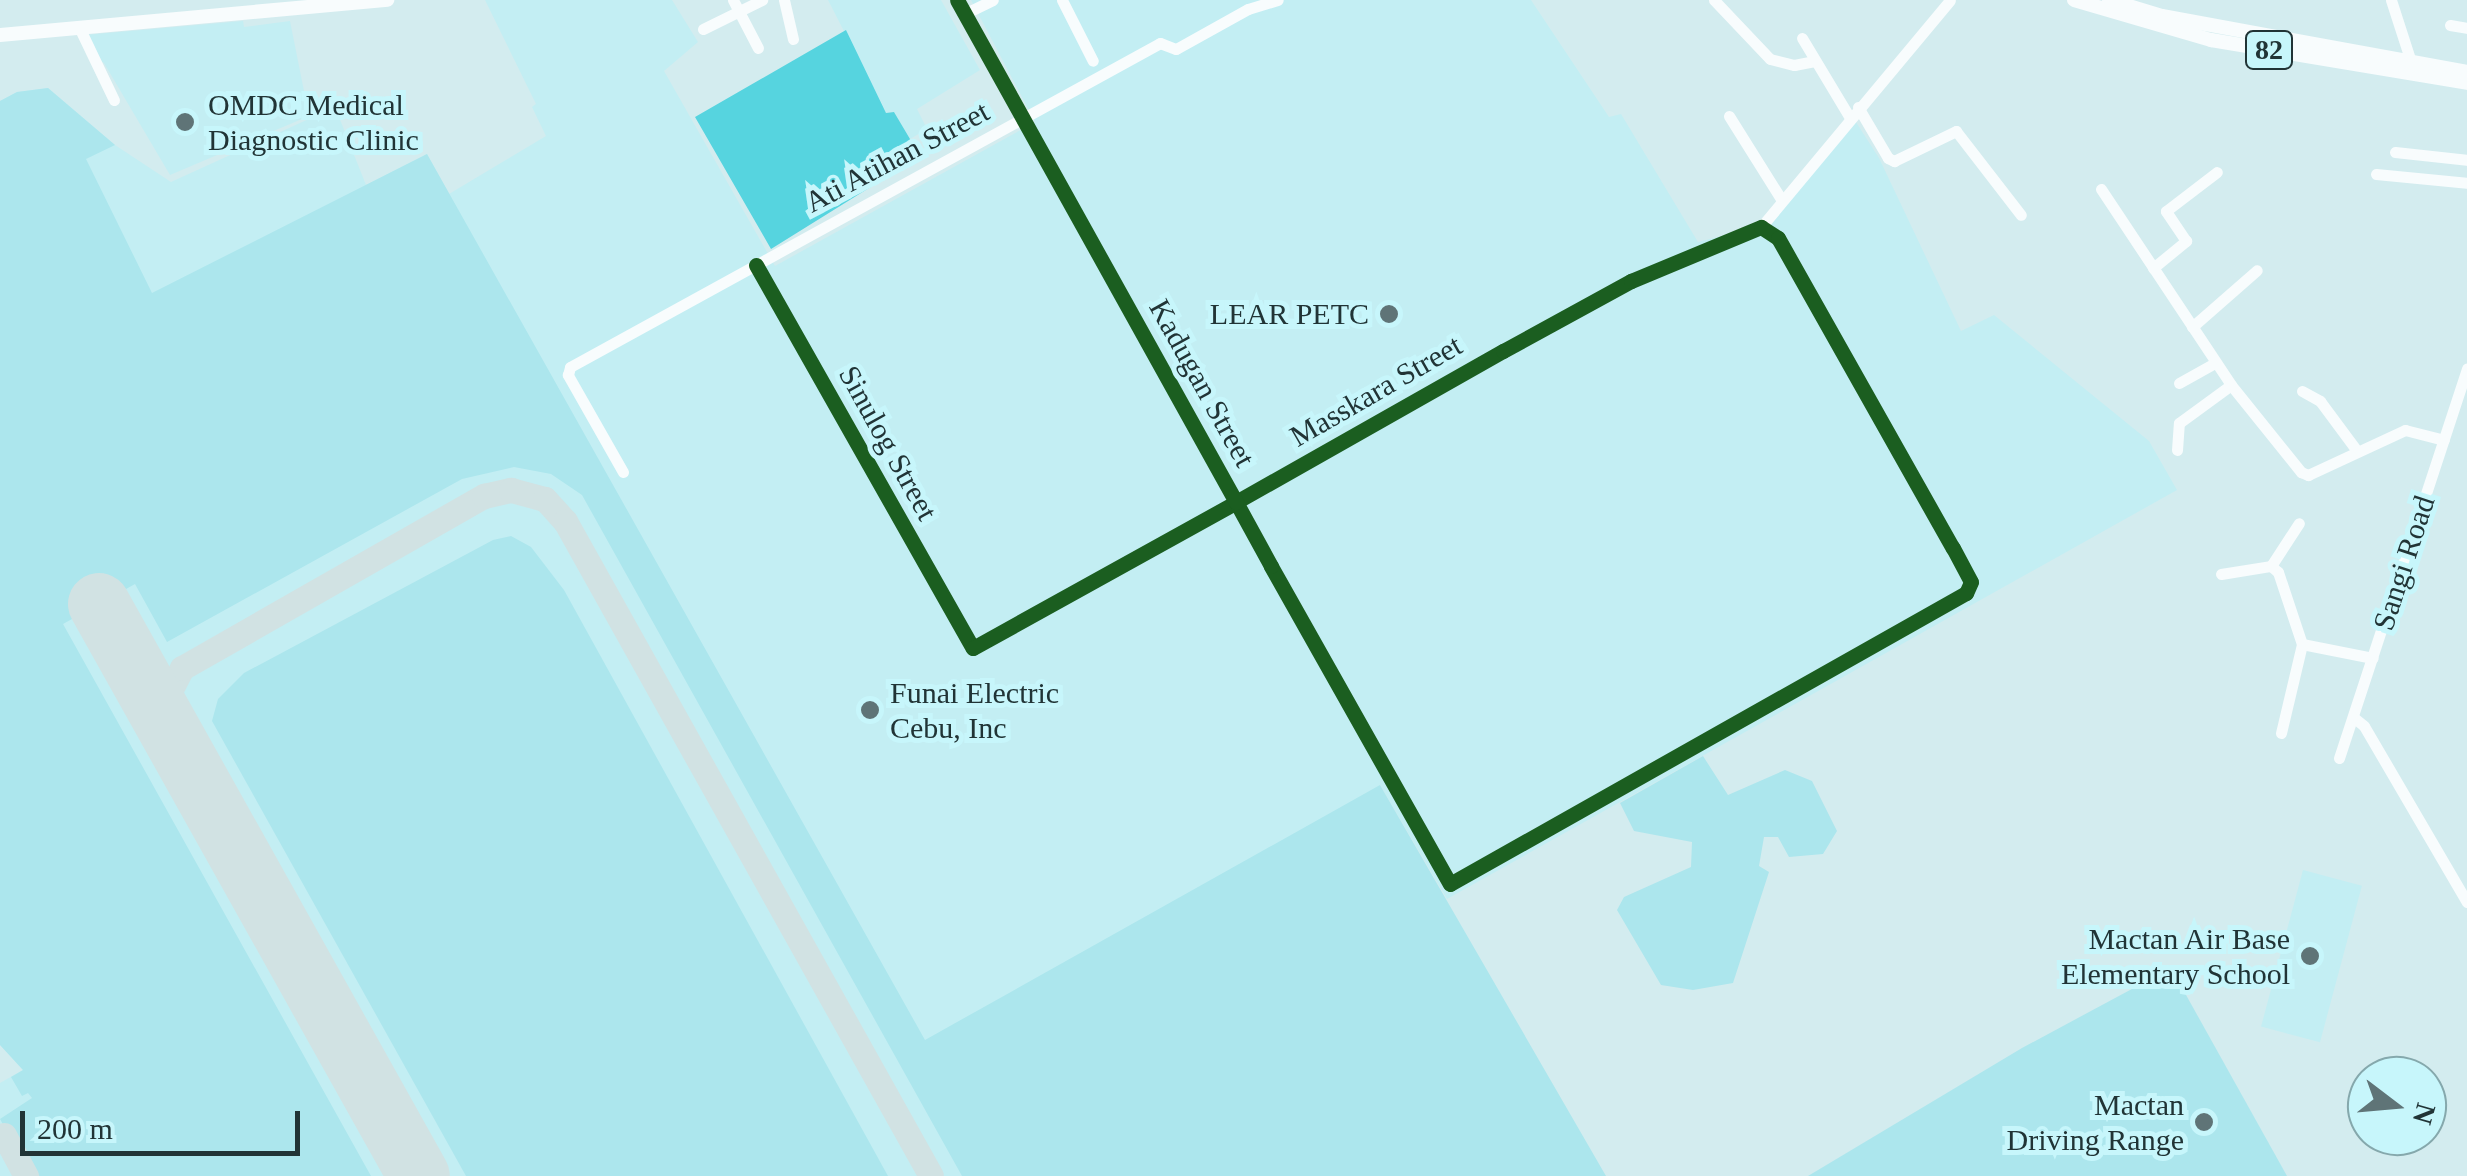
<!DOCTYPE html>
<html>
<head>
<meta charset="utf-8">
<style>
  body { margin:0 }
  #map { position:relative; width:2467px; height:1176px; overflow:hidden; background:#d3ecef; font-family:Georgia,serif }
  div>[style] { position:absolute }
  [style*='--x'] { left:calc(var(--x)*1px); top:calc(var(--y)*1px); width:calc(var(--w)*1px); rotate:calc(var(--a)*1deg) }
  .built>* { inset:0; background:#c3eef3; transform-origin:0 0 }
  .green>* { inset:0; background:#ace6ed }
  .water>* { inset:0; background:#56d4df }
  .taxiway>* { height:25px; margin:-12.5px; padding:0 12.5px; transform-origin:12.5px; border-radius:12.5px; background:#d1e2e3 }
  .runway>* { height:62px; margin:-31px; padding:0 31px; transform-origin:31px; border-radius:31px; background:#d1e2e3 }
  .minor>* { height:11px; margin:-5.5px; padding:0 5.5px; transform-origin:5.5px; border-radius:5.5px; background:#f8fcfd }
  .major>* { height:14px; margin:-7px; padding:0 7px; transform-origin:7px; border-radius:7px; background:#f8fcfd }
  .cycleway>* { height:15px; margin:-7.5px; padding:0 7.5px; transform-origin:7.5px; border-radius:7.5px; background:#1b5e20 }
  .dots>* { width:28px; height:28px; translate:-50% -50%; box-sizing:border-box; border:5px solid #c7f6fb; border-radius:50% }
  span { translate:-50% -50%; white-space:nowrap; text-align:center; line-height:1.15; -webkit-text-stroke:10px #c7f6fb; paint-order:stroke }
  .shield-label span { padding:2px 8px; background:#c7f6fb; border:2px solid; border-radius:8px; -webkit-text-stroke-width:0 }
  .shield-label { font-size:28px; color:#213436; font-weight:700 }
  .poi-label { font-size:30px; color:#213436 }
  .left { translate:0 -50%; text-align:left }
  .right { translate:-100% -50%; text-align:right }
  .street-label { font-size:30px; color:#213436 }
  .north { position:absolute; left:2347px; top:1056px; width:100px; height:100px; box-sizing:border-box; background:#c7f6fb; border:2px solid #85a8ac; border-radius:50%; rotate:106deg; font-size:28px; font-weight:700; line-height:40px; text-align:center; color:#213436 }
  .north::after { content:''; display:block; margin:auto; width:35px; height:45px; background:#5f7477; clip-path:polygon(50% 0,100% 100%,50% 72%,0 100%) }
  .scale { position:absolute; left:20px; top:1111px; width:280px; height:45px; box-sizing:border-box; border:5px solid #213436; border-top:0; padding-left:12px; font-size:30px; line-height:35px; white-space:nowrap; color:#213436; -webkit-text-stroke:8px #c7f6fb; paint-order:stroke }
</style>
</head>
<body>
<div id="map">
  <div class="built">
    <div style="clip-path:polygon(485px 0,672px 0,698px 42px,664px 71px,775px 266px,1035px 122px,971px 0,1531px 0,1609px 117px,1621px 114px,1698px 242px,1765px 225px,1854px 119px,1879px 158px,1961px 331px,1994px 315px,2149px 441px,2177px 490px,1447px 899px,1380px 785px,1001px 1176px,0 1176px,0 1083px,23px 1070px,0 1045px,0 101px,17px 92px,48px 88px,115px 145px,171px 182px,335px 107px,366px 185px,427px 154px,449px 194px,546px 136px,532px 107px,536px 104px)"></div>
    <div style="clip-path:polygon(828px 0,941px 0,980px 70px,917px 109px,927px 129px,910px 139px,894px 112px,886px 113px)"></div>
    <div style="clip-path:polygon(243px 21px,244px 27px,290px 21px,309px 116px,170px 175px,104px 63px,91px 55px,85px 35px)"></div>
    <div style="left:2303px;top:870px;width:61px;height:162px;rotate:15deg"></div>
  </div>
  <div class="green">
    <div style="clip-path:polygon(48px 88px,115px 145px,86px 159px,152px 293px,427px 154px,925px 1040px,1380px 785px,1606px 1176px,962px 1176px,582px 495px,551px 474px,514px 467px,462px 479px,167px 642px,135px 584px,63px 624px,371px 1176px,31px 1176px,0 1119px,32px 1098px,28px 1093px,22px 1096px,11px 1077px,23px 1070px,0 1045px,0 101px,17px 92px)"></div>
    <div style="clip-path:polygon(511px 536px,531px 547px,564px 590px,888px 1176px,466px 1176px,212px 721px,218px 699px,244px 673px,493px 540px)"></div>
    <div style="clip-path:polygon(1703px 756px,1728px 795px,1785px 770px,1812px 781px,1837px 831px,1823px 854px,1789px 857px,1778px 837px,1764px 837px,1759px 866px,1769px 872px,1733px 983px,1693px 990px,1661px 985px,1617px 910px,1624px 897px,1691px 867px,1692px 842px,1634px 831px,1620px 803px)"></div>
    <div style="clip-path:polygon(2171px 968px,2287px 1176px,1808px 1176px,2022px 1048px)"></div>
  </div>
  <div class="water">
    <div style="clip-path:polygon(846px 30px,886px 113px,894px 112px,910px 139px,914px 160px,771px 249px,695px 117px)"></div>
  </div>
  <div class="taxiway">
    <div style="--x:164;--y:721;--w:22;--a:-85"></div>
    <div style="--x:166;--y:699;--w:35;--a:-63"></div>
    <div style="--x:182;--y:668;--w:348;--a:-29.7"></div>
    <div style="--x:484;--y:496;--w:28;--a:-13"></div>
    <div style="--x:511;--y:490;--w:35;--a:15"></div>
    <div style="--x:545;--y:499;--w:30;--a:48"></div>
    <div style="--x:565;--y:521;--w:750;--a:60.8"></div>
    <div style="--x:4;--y:1135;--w:47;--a:61.8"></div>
  </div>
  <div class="runway">
    <div style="--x:99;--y:604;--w:655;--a:60.78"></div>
  </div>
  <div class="minor">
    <div style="--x:733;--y:0;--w:54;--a:62.5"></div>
    <div style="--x:784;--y:0;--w:40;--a:77"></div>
    <div style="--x:957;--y:0;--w:1012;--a:60.85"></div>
    <div style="--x:1450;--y:884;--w:592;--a:-29.42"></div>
    <div style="--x:1966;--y:593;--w:8;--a:-60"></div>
    <div style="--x:1970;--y:586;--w:10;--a:-96"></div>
    <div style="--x:1969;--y:576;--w:388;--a:-119.5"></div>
    <div style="--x:1778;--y:238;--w:20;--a:-147"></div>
    <div style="--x:1062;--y:0;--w:68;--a:63.1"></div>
    <div style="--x:1714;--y:0;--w:81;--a:46.5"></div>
    <div style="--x:1770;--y:59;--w:25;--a:14"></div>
    <div style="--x:1794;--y:65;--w:21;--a:-11"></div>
    <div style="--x:2391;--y:0;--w:65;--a:72.1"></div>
    <div style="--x:964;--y:14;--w:32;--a:-26"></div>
    <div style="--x:2450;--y:25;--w:17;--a:10"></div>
    <div style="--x:79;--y:27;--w:81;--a:64.4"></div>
    <div style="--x:703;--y:29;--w:66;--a:-26.2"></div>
    <div style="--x:1802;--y:38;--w:93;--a:59"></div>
    <div style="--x:1858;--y:107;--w:59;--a:59.5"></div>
    <div style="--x:1888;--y:158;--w:7;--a:27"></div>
    <div style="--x:1894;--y:161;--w:69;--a:-25.8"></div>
    <div style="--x:1956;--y:131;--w:106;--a:52.3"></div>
    <div style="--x:1729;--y:116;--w:98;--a:57.9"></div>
    <div style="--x:2395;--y:152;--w:72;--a:6.3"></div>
    <div style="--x:2376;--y:174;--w:91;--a:5.6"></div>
    <div style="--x:2101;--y:189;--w:235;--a:56.4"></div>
    <div style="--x:2231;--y:385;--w:112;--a:51.2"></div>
    <div style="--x:2301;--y:472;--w:8;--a:23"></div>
    <div style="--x:2308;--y:475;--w:107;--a:-24.9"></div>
    <div style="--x:2405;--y:430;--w:40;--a:14.4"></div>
    <div style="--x:1761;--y:227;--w:295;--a:-50.2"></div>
    <div style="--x:756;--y:265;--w:440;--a:60.5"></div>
    <div style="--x:973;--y:648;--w:753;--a:-29.15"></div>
    <div style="--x:1631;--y:281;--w:141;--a:-22.6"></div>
    <div style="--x:2153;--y:268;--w:43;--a:-39.3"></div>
    <div style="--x:2186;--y:241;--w:36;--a:-124"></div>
    <div style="--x:2166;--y:211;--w:64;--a:-37.4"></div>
    <div style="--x:2192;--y:327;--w:86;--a:-41.2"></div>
    <div style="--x:2179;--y:383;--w:41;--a:-29.1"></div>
    <div style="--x:2302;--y:391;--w:21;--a:29"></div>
    <div style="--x:2320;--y:401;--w:62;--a:53.5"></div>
    <div style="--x:2177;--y:450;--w:27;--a:-86"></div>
    <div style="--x:2179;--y:423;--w:64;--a:-36.2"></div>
    <div style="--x:623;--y:472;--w:112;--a:-119.6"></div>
    <div style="--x:568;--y:375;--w:8;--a:-76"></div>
    <div style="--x:570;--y:367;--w:673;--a:-28.77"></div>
    <div style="--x:1160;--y:43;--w:17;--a:21"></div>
    <div style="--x:1176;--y:49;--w:82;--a:-29.1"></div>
    <div style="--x:1248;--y:9;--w:31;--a:-17"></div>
    <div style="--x:2271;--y:566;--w:51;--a:-56.9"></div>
    <div style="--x:2221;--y:574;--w:51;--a:-9.1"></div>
    <div style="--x:2271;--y:566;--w:9;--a:41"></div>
    <div style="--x:2278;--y:572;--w:76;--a:71.6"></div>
    <div style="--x:2302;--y:644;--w:72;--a:11.2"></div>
    <div style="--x:2353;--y:717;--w:14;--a:39"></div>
    <div style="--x:2364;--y:726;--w:204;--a:59.7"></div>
    <div style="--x:2281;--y:733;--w:91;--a:-76.7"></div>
    <div style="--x:2339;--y:758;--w:410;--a:-71.8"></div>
  </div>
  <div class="major">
    <div style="--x:2074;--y:0;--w:143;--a:16.3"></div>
    <div style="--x:2211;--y:40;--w:260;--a:9.5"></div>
    <div style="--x:2109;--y:0;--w:55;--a:16.8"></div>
    <div style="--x:2162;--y:16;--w:310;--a:10.4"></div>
    <div style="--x:0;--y:35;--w:389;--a:-5.2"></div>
  </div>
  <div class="cycleway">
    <div style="--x:756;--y:265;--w:440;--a:60.5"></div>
    <div style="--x:973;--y:648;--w:301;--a:-29"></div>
    <div style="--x:1236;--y:502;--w:307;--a:-29.5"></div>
    <div style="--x:1503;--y:351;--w:146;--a:-28.7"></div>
    <div style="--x:1631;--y:281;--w:141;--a:-22.6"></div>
    <div style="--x:1761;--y:227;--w:20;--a:33"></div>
    <div style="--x:1778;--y:238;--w:356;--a:60.6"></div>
    <div style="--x:1953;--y:548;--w:38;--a:62"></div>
    <div style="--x:1971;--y:582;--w:12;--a:114"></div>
    <div style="--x:1966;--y:593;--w:592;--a:150.58"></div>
    <div style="--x:1450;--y:884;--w:365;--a:-119.4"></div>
    <div style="--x:1271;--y:566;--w:73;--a:-118.7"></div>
    <div style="--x:1236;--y:502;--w:574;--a:-119.06"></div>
  </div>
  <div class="dots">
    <div style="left:185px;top:122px;background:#5f7477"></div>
    <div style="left:1389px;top:314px;background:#5f7477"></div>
    <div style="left:870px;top:710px;background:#5f7477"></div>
    <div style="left:2310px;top:956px;background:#5f7477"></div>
    <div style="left:2204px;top:1122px;background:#5f7477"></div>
  </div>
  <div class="shield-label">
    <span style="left:2269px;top:50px">82</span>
  </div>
  <div class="poi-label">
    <span class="left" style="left:208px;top:122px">OMDC Medical<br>Diagnostic Clinic</span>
    <span class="right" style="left:1369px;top:314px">LEAR PETC</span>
    <span class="left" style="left:890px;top:710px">Funai Electric<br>Cebu, Inc</span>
    <span class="right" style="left:2290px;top:956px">Mactan Air Base<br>Elementary School</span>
    <span class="right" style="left:2184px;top:1122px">Mactan<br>Driving Range</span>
  </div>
  <div class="street-label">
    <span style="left:897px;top:157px;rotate:-28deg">Ati Atihan Street</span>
    <span style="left:1202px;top:383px;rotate:61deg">Kadugan Street</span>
    <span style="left:1376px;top:391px;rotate:-30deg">Masskara Street</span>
    <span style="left:888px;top:443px;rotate:61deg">Sinulog Street</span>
    <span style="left:2404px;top:563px;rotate:-72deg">Sangi Road</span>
  </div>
  <div class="north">N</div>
  <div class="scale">200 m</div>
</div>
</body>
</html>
